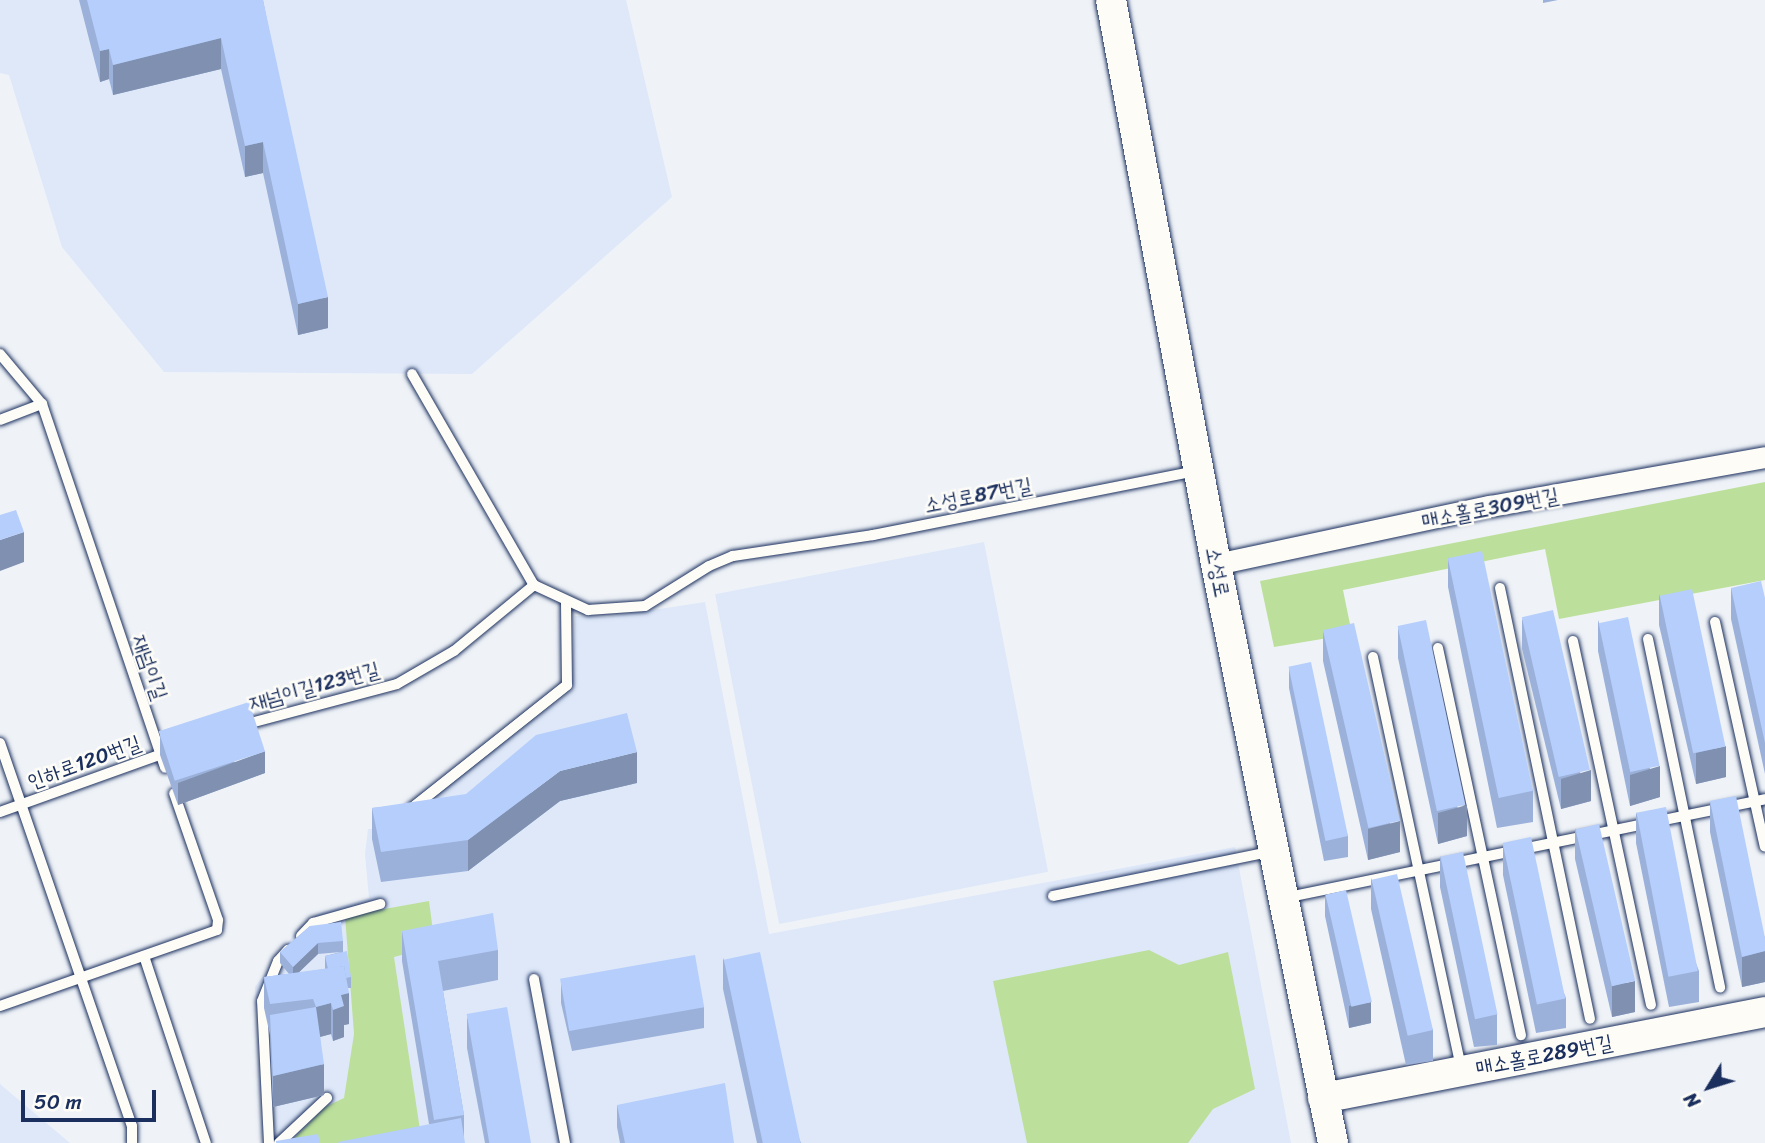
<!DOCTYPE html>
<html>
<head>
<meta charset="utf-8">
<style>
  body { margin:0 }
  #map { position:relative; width:1765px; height:1143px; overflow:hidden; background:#eff3f8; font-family:Sriracha,"Poor Story",sans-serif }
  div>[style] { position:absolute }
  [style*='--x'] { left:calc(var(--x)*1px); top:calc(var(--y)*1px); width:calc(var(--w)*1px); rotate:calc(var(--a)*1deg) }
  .built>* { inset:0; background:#dee8f9; transform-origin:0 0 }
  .green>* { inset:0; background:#bce09b }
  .roads { filter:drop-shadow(0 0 2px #1b2f5e) drop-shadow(0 0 2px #1b2f5e) }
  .lane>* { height:10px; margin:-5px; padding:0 5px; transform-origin:5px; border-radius:5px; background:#fdfcf7 }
  .street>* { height:21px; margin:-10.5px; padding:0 10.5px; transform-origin:10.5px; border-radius:10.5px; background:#fdfcf7 }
  .secondary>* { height:30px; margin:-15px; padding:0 15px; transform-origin:15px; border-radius:15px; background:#fdfcf7 }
  .wall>* { inset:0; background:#9cb1d9 }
  .shaded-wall>* { inset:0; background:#7f90b0 }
  .building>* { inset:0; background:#b5cefc; transform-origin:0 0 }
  span { translate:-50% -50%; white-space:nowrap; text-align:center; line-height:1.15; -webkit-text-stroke:5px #fdfcf7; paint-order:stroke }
  .street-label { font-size:21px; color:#1b2f5e }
  .north { position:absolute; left:1674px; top:1052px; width:70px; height:70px; -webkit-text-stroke:5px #fdfcf7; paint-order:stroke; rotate:232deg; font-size:19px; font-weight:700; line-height:28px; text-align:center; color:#1b2f5e }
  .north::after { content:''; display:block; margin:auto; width:24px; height:32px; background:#1b2f5e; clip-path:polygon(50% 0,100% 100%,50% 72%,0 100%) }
  .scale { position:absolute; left:21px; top:1090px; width:135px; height:32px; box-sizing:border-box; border:4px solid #1b2f5e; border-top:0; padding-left:9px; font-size:21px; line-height:24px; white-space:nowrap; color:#1b2f5e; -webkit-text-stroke:5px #fdfcf7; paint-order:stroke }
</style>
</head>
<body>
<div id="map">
  <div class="built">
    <div style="clip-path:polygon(0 0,626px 0,672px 197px,472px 374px,164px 372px,62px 247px,9px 75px,0 73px)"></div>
    <div style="left:984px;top:542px;width:336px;height:274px;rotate:79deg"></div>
    <div style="clip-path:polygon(705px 602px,769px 934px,1235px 847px,1291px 1143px,267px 1143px,255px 987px,300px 926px,319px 913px,369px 898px,365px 854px,368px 829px,392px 829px,572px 690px,575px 616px,607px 617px)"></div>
    <div style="clip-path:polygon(0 1083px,1px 1085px,70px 1143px,0 1143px)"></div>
  </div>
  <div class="green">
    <div style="clip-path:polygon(1765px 482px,1765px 580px,1559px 619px,1545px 549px,1343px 590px,1352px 634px,1274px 647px,1260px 581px)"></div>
    <div style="clip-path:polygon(429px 901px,435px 946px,394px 957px,422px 1143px,299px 1143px,293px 1139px,325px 1107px,344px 1098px,354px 1034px,345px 916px)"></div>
    <div style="clip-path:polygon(1149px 950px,1179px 965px,1228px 952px,1255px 1089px,1213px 1109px,1188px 1143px,1027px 1143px,993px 981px)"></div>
  </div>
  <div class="roads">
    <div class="lane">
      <div style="--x:0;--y:354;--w:65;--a:50"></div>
      <div style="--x:42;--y:404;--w:384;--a:71.3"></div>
      <div style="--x:412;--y:374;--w:244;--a:60"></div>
      <div style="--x:534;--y:585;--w:60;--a:24.8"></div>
      <div style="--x:588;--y:610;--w:57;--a:-4"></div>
      <div style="--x:645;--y:606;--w:75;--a:-32"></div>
      <div style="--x:709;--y:566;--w:26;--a:-23"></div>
      <div style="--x:733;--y:556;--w:142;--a:-8.5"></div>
      <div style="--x:873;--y:535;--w:330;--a:-11.2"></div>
      <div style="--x:0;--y:420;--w:45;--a:-20.9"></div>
      <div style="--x:1500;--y:588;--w:440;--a:78.2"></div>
      <div style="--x:1715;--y:622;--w:230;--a:77.5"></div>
      <div style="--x:1648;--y:639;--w:356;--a:78.3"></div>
      <div style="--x:1573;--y:641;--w:372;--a:77.9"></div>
      <div style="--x:1438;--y:648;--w:396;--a:77.9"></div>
      <div style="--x:1373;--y:657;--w:420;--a:77.9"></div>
      <div style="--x:243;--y:725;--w:159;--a:-14.9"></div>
      <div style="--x:397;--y:684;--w:66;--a:-30.1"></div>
      <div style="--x:454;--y:651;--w:104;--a:-39.5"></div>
      <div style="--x:0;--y:743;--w:405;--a:71"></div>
      <div style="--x:132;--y:1126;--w:17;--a:90"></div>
      <div style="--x:412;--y:808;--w:198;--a:-38.4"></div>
      <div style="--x:567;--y:685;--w:83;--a:-90.7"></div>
      <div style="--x:411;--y:809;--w:199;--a:-38.5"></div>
      <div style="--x:0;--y:812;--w:175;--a:-19.7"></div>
      <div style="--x:1053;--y:896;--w:226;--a:-11.5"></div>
      <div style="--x:1284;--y:898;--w:491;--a:-11.6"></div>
      <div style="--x:301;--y:936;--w:18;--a:-47"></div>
      <div style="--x:313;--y:923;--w:70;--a:-15.8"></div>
      <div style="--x:144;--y:956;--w:197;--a:71.7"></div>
      <div style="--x:534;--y:979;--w:167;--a:79.3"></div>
      <div style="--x:0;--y:1006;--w:230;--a:-19.3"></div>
      <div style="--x:217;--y:930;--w:10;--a:-84"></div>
      <div style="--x:218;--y:920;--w:134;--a:-109.1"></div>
      <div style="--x:269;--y:1143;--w:142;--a:-92.8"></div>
      <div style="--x:262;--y:1001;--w:43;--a:-68.2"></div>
      <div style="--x:278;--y:961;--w:15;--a:-48"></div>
      <div style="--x:279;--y:1143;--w:66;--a:-43.2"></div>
    </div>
    <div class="street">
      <div style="--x:1216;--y:564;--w:280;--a:-12"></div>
      <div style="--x:1490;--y:506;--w:279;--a:-10.1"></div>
    </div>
    <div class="secondary">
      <div style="--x:1111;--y:0;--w:574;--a:79.45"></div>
      <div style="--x:1216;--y:564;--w:591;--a:78.58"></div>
      <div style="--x:1323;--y:1098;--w:450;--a:-11"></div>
    </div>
  </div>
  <div class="wall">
    <div style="clip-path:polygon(79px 0,263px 0,328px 328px,298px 335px,263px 173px,245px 177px,221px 69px,113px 95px,109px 79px,100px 82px)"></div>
    <div style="clip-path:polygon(1543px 0,1558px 0,1543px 3px)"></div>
    <div style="clip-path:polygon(1448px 557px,1533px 791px,1533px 822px,1497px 828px,1448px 587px)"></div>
    <div style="clip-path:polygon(1731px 588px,1765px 598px,1765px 774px,1731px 619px)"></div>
    <div style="clip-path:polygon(1659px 594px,1726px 777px,1696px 784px,1659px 625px)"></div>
    <div style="clip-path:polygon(1522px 618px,1591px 801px,1561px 809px,1522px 649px)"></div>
    <div style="clip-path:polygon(1598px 620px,1660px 797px,1630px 806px,1598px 651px)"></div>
    <div style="clip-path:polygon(1398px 627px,1467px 836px,1438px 844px,1398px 658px)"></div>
    <div style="clip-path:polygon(1323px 630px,1400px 852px,1368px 860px,1323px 661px)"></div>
    <div style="clip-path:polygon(1289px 667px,1348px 836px,1348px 857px,1324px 861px,1289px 688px)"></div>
    <div style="clip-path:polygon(160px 734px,265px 773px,178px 805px,160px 755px)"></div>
    <div style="clip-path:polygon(637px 783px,560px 801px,468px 871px,381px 882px,372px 839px,372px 808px)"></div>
    <div style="clip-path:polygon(1710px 801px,1765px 938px,1765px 982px,1742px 987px,1710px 832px)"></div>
    <div style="clip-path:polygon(1636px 812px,1699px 971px,1699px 1002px,1669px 1007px,1636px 843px)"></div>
    <div style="clip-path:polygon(1575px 828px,1635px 1012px,1612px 1017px,1575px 859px)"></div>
    <div style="clip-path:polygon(1503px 844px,1566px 998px,1566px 1028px,1536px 1033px,1503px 875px)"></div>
    <div style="clip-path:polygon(1440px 856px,1497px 1014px,1497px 1045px,1474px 1047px,1440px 887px)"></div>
    <div style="clip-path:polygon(1371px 878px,1433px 1030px,1433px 1061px,1406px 1065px,1371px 909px)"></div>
    <div style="clip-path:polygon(1325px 894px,1371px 1023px,1349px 1028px,1325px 916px)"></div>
    <div style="clip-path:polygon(evenodd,310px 926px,343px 941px,343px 952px,351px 977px,351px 988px,348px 988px,349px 1024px,344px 1025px,344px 1037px,333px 1041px,331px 1034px,320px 1037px,324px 1095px,273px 1107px,270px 1035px,264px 1008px,264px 977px,289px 974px,280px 963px,280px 952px,310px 926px,341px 952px,325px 956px,325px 969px,298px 973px,318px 954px,341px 952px)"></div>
    <div style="clip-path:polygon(402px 931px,498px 950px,498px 980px,443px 991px,464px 1115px,464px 1138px,429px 1124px,402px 961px)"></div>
    <div style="clip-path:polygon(723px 958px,801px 1143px,757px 1143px,723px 989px)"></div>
    <div style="clip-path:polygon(561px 982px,704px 1007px,704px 1028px,572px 1051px,561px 1003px)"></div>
    <div style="clip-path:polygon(467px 1017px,530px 1143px,485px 1143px,467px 1048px)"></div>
    <div style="clip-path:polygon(617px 1105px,734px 1143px,620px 1143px,617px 1127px)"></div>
  </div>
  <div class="shaded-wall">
    <div style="clip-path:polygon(221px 38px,221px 69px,113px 95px,113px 65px)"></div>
    <div style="clip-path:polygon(109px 49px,109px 79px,100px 82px,100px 51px)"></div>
    <div style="clip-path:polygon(263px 142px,263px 173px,245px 177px,245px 146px)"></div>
    <div style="clip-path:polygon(328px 297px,328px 328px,298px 335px,298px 304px)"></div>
    <div style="clip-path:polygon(24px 532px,24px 562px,0 571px,0 540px)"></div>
    <div style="clip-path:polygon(1726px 746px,1726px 777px,1696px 784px,1696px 753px)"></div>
    <div style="clip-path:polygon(265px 751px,265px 773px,178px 805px,178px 783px)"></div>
    <div style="clip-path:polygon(637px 752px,637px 783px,560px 801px,468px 871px,468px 840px,560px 771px)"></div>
    <div style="clip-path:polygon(1660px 766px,1660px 797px,1630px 806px,1630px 775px)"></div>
    <div style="clip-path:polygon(1591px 770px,1591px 801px,1561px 809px,1561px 779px)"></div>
    <div style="clip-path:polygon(1467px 805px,1467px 836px,1438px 844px,1438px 813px)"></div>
    <div style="clip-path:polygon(1400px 821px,1400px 852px,1368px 860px,1368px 829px)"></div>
    <div style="clip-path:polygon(318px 943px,318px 954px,293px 978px,293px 967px)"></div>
    <div style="clip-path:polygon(1765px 951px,1765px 982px,1742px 987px,1742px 957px)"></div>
    <div style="clip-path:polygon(1635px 981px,1635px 1012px,1612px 1017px,1612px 986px)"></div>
    <div style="clip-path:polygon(349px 993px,349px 1024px,344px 1025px,344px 1037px,333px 1041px,333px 1010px,341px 995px)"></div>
    <div style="clip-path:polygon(1371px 1002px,1371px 1023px,1349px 1028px,1349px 1006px)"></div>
    <div style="clip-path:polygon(331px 1003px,331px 1034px,316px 1038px,316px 1007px)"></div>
    <div style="clip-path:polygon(324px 1064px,324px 1095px,273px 1107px,273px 1076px)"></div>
  </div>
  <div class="building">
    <div style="clip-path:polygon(87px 0,263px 0,328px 297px,298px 304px,263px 142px,245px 146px,221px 38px,113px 65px,109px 49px,100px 51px)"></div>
    <div style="clip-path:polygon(16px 510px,24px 532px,0 540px,0 515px)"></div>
    <div style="left:1482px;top:551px;width:245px;height:35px;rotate:78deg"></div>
    <div style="clip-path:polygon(1761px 581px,1765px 598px,1765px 743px,1731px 588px)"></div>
    <div style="left:1692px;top:589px;width:161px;height:33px;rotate:78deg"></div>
    <div style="left:1553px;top:610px;width:164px;height:32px;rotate:77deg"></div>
    <div style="left:1628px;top:617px;width:152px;height:30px;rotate:78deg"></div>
    <div style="left:1426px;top:620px;width:189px;height:29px;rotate:78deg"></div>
    <div style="left:1354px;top:623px;width:203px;height:32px;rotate:77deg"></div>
    <div style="left:1311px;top:662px;width:178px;height:23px;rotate:78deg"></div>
    <div style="left:249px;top:702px;width:52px;height:95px;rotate:72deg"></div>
    <div style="clip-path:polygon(627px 713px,637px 752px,560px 771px,468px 840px,381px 852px,372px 808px,466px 794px,536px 735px)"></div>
    <div style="clip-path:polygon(1736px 796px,1765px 938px,1765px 951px,1742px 957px,1710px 801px)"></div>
    <div style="left:1666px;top:807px;width:167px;height:30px;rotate:79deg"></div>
    <div style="left:1599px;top:824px;width:161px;height:24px;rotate:77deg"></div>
    <div style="left:1531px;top:837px;width:165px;height:29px;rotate:78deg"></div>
    <div style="left:1463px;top:852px;width:166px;height:23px;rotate:78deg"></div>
    <div style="left:1397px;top:874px;width:160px;height:26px;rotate:77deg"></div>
    <div style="left:1346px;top:890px;width:115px;height:21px;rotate:77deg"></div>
    <div style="clip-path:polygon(493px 913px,498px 950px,438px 961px,464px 1115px,434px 1120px,402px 931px)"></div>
    <div style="clip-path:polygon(341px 922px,343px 941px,318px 943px,293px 967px,280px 952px,310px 926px)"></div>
    <div style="clip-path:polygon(347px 951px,351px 977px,346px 978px,344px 966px,328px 969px,325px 956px)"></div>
    <div style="left:760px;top:952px;width:195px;height:37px;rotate:78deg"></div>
    <div style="left:695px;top:955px;width:53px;height:137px;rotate:80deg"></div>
    <div style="clip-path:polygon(344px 966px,349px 993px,341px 995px,344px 1006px,333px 1010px,331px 1003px,316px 1007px,313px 999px,270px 1004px,264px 977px)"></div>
    <div style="clip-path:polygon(316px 1007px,324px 1064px,273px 1076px,270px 1015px)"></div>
    <div style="left:507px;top:1007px;width:138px;height:41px;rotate:80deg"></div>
    <div style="clip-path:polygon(725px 1083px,734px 1143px,625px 1143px,617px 1105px)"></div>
    <div style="clip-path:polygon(461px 1118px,465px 1143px,339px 1143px,338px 1142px)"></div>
    <div style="clip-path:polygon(318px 1134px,320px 1143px,276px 1143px,276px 1141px)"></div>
  </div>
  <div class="street-label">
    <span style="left:978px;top:495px;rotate:-11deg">소성로87번길</span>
    <span style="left:1490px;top:508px;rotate:-11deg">매소홀로309번길</span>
    <span style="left:1218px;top:572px;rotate:79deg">소성로</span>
    <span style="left:150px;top:667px;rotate:71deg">재넘이길</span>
    <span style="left:314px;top:686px;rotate:-15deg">재넘이길123번길</span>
    <span style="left:84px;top:762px;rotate:-20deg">인하로120번길</span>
    <span style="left:1544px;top:1055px;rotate:-11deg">매소홀로289번길</span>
  </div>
  <div class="north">N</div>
  <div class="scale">50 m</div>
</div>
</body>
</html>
